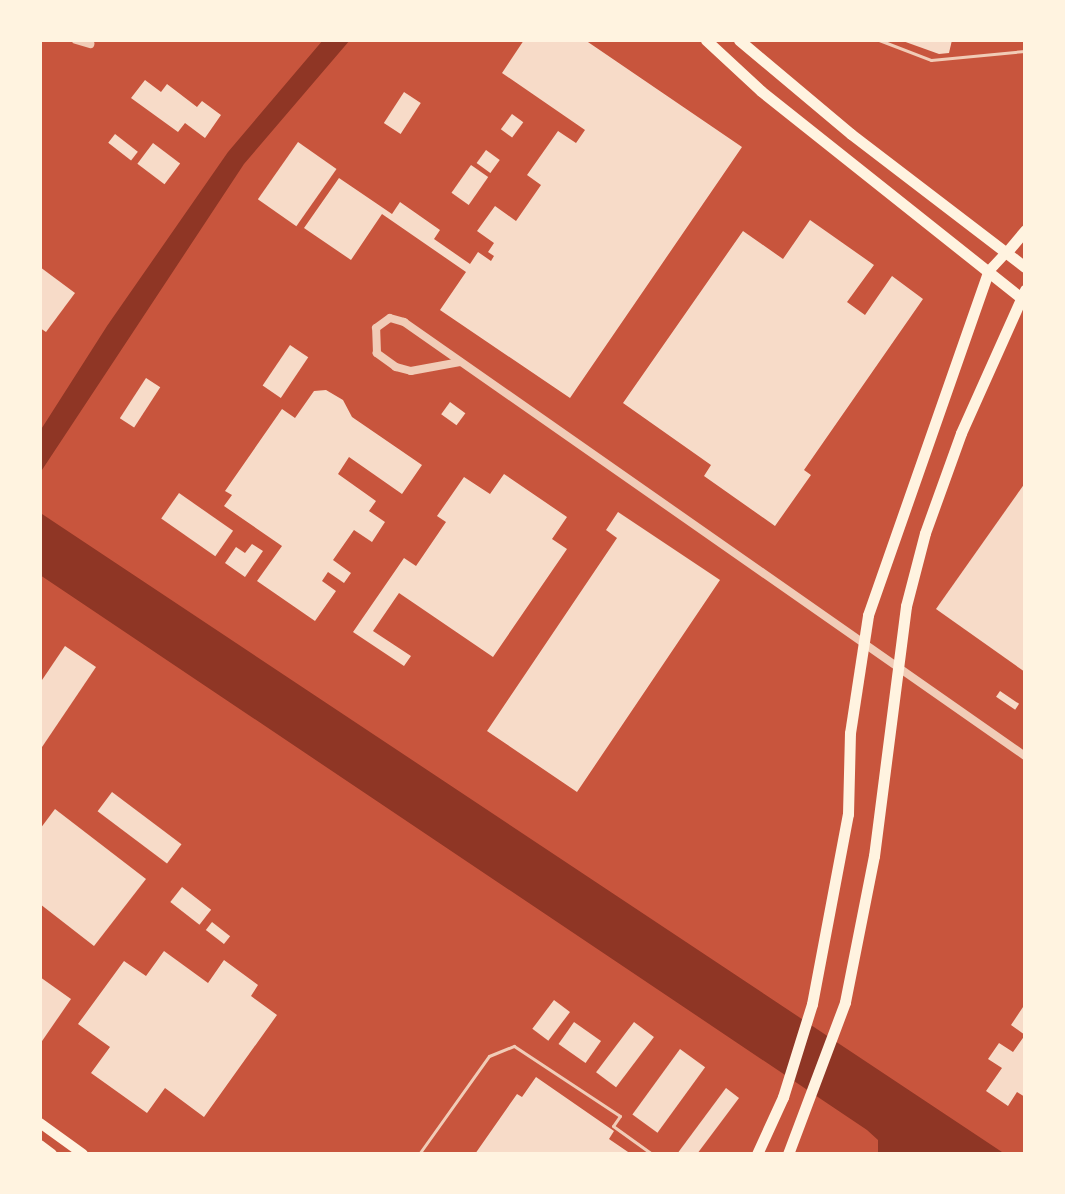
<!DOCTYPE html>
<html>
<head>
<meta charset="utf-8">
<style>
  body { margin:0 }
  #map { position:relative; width:1065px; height:1194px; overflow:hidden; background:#c8553d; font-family:Montserrat,sans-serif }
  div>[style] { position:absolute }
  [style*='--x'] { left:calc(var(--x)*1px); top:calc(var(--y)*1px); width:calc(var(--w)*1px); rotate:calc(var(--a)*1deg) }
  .water>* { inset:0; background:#8f3625 }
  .building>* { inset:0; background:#f7dbc8; transform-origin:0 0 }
  .service>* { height:3px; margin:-1.5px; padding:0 1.5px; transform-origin:1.5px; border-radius:1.5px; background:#f1ccb7 }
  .tertiary>* { height:8px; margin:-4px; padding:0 4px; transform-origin:4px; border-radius:4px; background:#f1ccb7 }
  .secondary>* { height:10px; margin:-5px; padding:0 5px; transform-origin:5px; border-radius:5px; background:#fff3e0 }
  .primary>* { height:11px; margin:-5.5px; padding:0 5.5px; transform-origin:5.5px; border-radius:5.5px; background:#fff3e0 }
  span { translate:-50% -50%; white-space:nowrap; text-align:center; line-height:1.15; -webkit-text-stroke:8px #fff3e0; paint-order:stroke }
  .frame { position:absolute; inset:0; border:42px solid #fff3e0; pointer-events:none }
</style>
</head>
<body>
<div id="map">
  <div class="water">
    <div style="clip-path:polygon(323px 40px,350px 40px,244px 164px,40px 473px,40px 431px,107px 326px,228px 152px)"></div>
    <div style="clip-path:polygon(40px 512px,42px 514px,1005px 1154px,878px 1154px,878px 1140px,867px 1130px,40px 575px)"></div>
  </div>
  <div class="building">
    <div style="clip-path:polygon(524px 40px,585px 40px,742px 147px,570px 398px,440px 310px,466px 272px,382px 214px,351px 260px,304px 228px,339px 178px,392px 214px,400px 202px,440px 230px,434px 239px,470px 264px,478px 252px,491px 261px,494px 256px,488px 252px,494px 243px,477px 231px,495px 206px,516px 221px,541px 185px,527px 175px,558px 131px,576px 143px,585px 130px,502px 73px)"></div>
    <div style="clip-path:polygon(900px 40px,952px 40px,949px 53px,939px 54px)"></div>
    <div style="clip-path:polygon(145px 80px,161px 92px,167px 84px,197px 107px,202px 101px,221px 115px,205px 138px,185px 123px,178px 132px,131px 98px)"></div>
    <div style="left:404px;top:92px;width:20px;height:37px;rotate:33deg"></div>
    <div style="left:512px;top:114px;width:14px;height:19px;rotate:36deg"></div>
    <div style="left:115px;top:134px;width:29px;height:11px;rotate:38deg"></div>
    <div style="left:298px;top:142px;width:47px;height:70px;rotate:35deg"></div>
    <div style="left:153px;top:143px;width:34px;height:26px;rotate:37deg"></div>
    <div style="left:486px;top:150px;width:17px;height:16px;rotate:36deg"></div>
    <div style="left:471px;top:165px;width:21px;height:34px;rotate:35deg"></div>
    <div style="clip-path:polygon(810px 220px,874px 265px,847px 302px,865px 315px,892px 276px,923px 299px,804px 470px,811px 475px,775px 526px,704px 476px,711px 465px,623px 403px,743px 231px,783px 259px)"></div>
    <div style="clip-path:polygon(40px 267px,75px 293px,46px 332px,40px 328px)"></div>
    <div style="left:290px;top:345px;width:22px;height:49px;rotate:34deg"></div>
    <div style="left:146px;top:378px;width:17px;height:48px;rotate:33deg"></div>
    <div style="clip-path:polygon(326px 390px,343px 400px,352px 417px,422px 465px,402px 494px,349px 457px,338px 474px,376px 501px,369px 511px,385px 522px,372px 542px,354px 530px,333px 560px,351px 573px,344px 583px,328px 572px,322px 581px,336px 591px,315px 621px,257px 581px,282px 546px,224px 506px,232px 495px,225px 491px,282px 409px,295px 418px,314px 391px)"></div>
    <div style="left:450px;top:402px;width:19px;height:15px;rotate:36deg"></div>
    <div style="clip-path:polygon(504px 474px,567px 517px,552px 539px,567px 549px,493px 657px,399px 593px,373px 631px,411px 656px,404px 666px,353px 632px,404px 558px,416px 566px,446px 522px,437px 516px,464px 477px,490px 494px)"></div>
    <div style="clip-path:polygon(1025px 483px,1025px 672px,936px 609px)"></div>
    <div style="left:179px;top:493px;width:66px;height:31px;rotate:35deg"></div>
    <div style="clip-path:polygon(618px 512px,720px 580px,577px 792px,487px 731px,617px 538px,606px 530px)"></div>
    <div style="clip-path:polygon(252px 544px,263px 551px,245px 577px,225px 563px,236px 547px,245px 553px)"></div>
    <div style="clip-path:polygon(65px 646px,96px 667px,40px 750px,40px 683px)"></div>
    <div style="left:1000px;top:691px;width:23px;height:7px;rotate:34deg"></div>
    <div style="left:112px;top:792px;width:87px;height:24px;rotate:37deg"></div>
    <div style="clip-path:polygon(55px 809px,146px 879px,94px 946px,40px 904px,40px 829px)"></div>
    <div style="left:182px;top:887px;width:37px;height:19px;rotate:38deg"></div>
    <div style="left:212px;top:922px;width:23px;height:10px;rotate:38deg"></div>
    <div style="clip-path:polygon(164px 951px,208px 983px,224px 960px,258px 985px,251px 996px,277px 1015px,204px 1117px,165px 1088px,147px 1113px,91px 1073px,110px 1047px,78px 1024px,124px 961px,146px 976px)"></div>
    <div style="clip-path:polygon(40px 977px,71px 999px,40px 1044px)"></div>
    <div style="left:554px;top:1000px;width:20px;height:36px;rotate:37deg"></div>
    <div style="clip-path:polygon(1025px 1004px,1025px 1097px,1017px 1092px,1008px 1106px,986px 1091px,1002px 1068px,988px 1059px,999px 1043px,1013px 1052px,1025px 1035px,1011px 1025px)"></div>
    <div style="left:574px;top:1022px;width:33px;height:27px;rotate:35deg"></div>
    <div style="left:634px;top:1022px;width:25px;height:63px;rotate:37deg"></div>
    <div style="left:680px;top:1049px;width:31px;height:81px;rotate:36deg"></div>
    <div style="clip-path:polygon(536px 1077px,614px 1131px,609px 1139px,631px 1154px,475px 1154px,517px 1094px,522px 1097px)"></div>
    <div style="clip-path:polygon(726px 1088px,739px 1098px,697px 1154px,677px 1154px)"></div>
  </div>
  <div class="service">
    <div style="--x:879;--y:40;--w:56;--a:21"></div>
    <div style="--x:931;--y:60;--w:94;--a:-5.5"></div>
    <div style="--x:419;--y:1154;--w:120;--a:-54.5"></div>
    <div style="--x:489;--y:1056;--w:27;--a:-22"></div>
    <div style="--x:514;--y:1046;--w:127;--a:33.4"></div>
    <div style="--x:620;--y:1116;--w:12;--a:125"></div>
    <div style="--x:613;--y:1126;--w:48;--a:35.7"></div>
  </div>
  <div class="tertiary">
    <div style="--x:76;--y:40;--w:15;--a:16"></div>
    <div style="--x:460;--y:362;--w:50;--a:169.6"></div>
    <div style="--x:411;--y:371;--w:16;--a:-165"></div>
    <div style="--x:396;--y:367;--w:24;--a:-144"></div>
    <div style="--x:377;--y:353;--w:25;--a:-92"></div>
    <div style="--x:376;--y:328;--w:17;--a:-36"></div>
    <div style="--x:390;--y:318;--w:15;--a:16"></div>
    <div style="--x:404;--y:322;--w:758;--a:34.95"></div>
  </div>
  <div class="secondary">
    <div style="--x:988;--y:272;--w:26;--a:-47"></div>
    <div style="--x:40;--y:1123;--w:53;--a:35.8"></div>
    <div style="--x:40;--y:1145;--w:15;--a:37"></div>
  </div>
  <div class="primary">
    <div style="--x:706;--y:40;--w:75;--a:42.8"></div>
    <div style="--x:761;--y:91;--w:336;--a:38.5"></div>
    <div style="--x:739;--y:40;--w:146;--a:40"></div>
    <div style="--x:851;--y:134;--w:219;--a:37.4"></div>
    <div style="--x:1006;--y:253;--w:30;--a:-50"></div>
    <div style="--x:757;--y:1154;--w:63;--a:-65.5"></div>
    <div style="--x:783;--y:1097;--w:97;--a:-72.7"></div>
    <div style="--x:812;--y:1004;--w:193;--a:-79.3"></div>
    <div style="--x:848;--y:814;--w:81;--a:-88.6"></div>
    <div style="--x:850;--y:733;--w:119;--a:-81.3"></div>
    <div style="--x:868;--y:615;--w:363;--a:-70.7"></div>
    <div style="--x:788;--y:1154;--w:162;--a:-69.4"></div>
    <div style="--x:845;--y:1002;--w:149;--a:-78.8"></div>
    <div style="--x:874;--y:856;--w:252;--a:-82.7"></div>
    <div style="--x:906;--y:606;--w:75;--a:-75.4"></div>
    <div style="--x:925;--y:533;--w:106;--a:-70.2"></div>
    <div style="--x:961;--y:433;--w:157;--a:-65.9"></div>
  </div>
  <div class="frame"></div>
</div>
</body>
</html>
